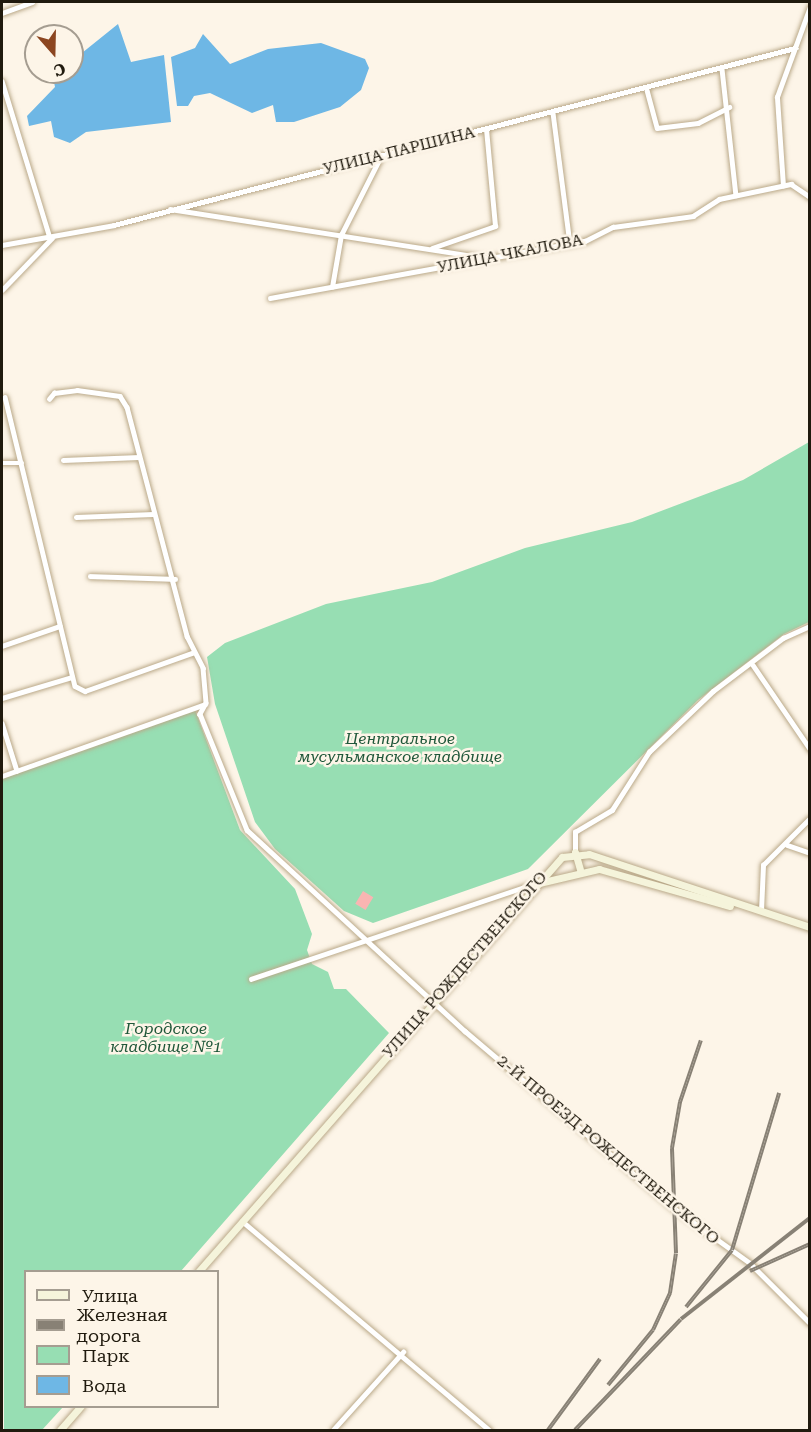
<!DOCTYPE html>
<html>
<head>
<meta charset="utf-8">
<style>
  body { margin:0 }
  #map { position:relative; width:811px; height:1432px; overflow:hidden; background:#fdf5e8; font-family:"Roboto Serif",serif }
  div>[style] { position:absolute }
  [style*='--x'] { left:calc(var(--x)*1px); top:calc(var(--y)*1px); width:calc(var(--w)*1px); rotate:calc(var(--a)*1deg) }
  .green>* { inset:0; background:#97deb3 }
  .water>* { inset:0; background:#6eb7e5 }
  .building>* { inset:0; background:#f9b5b2; transform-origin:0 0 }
  .roads { filter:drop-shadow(0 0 2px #baa989) drop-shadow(0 0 2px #baa989) }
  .minor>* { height:4.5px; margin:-2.25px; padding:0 2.25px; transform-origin:2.25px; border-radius:2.25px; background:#fff }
  .secondary>* { height:7px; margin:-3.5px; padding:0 3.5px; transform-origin:3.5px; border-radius:3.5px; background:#f5f4db }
  .rail>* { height:4px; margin-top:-2px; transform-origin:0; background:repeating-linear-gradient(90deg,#fdf5e8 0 4.5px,#888175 0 9px); box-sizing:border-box; border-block:2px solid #888175 }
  span { translate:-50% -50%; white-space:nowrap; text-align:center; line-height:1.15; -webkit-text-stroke:5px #fdf5e8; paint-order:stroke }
  .street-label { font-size:16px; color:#201a0e }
  .park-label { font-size:16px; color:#1f5739; font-style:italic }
  .frame { position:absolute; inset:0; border:3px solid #201a0e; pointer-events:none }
  .legend { position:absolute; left:24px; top:1270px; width:195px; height:138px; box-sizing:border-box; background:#fdf5e8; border:2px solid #a59d91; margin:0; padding:8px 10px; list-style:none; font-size:18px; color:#201a0e }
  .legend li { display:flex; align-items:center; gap:12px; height:30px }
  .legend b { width:30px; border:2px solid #a59d91 }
  .north { position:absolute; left:24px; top:24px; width:60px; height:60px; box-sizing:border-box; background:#fdf5e8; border:2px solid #a59d91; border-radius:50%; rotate:160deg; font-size:16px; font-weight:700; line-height:24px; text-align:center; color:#201a0e }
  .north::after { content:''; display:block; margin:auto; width:21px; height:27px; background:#8c4620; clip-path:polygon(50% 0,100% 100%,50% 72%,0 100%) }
</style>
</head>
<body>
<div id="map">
  <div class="green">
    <div style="clip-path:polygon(809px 442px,809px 622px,784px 634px,698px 700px,528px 869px,373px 923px,344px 911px,275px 849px,255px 822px,215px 704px,207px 657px,225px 643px,326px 604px,432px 582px,525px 548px,632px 522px,743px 480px)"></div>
    <div style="clip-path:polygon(195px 710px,240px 830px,295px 889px,312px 934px,307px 950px,312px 964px,328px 972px,334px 989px,346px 989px,389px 1033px,181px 1271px,26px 1272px,26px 1406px,63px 1407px,42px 1430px,4px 1430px,2px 778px)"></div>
  </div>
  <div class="water">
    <div style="clip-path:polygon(118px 24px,131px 62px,164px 55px,171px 122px,86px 132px,70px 143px,54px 137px,51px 121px,29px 126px,27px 116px,55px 87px,53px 77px,72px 72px,72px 61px)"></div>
    <div style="clip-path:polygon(203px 34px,230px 64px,268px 49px,321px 43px,365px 59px,369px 68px,361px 90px,340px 107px,294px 122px,276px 122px,273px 105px,252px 113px,210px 93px,194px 96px,188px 106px,177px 106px,171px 57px,195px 48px)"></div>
  </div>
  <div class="building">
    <div style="left:363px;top:891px;width:12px;height:15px;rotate:31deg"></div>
  </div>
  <div class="roads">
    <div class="minor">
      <div style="--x:2;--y:13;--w:32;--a:-20"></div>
      <div style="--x:722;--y:69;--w:127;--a:83.7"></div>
      <div style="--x:2;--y:81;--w:164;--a:73"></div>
      <div style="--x:647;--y:90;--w:39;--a:75"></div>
      <div style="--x:657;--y:128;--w:41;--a:-7"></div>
      <div style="--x:698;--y:123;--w:35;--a:-27"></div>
      <div style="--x:553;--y:113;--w:132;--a:82.6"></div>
      <div style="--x:783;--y:186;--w:89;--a:-93.9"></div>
      <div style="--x:777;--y:97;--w:96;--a:-69.9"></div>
      <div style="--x:170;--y:209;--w:319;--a:8.8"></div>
      <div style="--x:2;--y:245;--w:114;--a:-10.1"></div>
      <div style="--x:114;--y:225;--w:704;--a:-14.57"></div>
      <div style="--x:432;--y:248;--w:67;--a:-19.2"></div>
      <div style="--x:495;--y:226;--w:97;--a:-95.3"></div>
      <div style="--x:332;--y:287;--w:53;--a:-80.2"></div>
      <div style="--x:341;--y:235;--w:86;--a:-63.1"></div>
      <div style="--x:2;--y:290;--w:72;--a:-46.1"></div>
      <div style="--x:270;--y:298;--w:320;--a:-10.3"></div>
      <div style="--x:585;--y:241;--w:31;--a:-27"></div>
      <div style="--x:613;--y:227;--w:81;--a:-7.8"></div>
      <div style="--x:693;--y:216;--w:31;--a:-33"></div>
      <div style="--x:719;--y:199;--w:74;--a:-11.8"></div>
      <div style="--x:791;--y:184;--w:23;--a:34"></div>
      <div style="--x:5;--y:397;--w:297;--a:76.4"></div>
      <div style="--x:75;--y:686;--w:11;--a:27"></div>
      <div style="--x:85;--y:691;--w:114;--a:-19.6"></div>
      <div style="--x:49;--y:399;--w:8;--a:-50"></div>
      <div style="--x:54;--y:393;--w:23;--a:-7"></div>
      <div style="--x:77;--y:390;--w:43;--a:7.9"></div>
      <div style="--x:120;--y:396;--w:13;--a:58"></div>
      <div style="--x:127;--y:407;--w:237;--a:75.3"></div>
      <div style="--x:187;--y:636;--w:36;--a:63"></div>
      <div style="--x:203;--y:668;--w:35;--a:85"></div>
      <div style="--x:206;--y:703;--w:13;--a:119"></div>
      <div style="--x:200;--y:714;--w:125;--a:67.9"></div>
      <div style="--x:247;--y:830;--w:297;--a:42.7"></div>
      <div style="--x:465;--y:1031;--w:270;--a:40.3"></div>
      <div style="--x:671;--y:1206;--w:97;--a:35.8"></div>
      <div style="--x:750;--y:1263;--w:85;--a:45"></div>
      <div style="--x:63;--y:460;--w:76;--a:-2.3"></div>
      <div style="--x:2;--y:463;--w:20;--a:0"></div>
      <div style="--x:76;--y:517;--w:77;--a:-2.2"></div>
      <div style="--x:90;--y:576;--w:85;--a:2"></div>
      <div style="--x:2;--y:646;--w:61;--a:-19"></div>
      <div style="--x:753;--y:665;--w:102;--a:55.8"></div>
      <div style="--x:2;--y:698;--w:73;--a:-16.7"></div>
      <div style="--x:2;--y:723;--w:50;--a:72.6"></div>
      <div style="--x:2;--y:776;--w:215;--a:-19.5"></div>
      <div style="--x:787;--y:845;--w:24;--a:19"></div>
      <div style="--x:575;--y:852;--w:20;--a:-90"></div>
      <div style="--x:575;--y:832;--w:43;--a:-30.7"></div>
      <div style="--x:612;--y:810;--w:69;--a:-57.5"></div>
      <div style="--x:649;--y:752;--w:88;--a:-43.6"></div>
      <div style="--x:713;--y:691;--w:88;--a:-37.1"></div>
      <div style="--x:783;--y:638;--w:30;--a:-24"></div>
      <div style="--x:761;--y:911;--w:46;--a:-87.5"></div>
      <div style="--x:763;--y:865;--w:66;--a:-45"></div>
      <div style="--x:251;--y:979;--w:302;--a:-18.6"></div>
      <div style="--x:242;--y:1221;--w:324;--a:40.2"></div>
      <div style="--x:333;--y:1430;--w:105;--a:-48.1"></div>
    </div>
    <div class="secondary">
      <div style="--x:575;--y:852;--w:18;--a:74"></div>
      <div style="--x:539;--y:883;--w:62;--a:-13.1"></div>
      <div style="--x:599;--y:869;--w:136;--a:15.8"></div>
      <div style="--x:198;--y:1272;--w:552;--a:-48.75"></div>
      <div style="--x:562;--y:857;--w:27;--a:-6"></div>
      <div style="--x:589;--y:854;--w:233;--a:18.3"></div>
      <div style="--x:60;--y:1430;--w:32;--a:-49"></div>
    </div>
  </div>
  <div class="rail">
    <div style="--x:750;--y:1271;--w:66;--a:-24.2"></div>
    <div style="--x:686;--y:1307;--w:73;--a:-51.1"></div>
    <div style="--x:732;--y:1250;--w:164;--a:-73.3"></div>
    <div style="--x:608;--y:1385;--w:71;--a:-50.7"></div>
    <div style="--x:653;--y:1330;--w:41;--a:-65.3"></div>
    <div style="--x:670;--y:1293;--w:40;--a:-81.5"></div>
    <div style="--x:676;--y:1253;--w:105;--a:-92.2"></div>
    <div style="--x:672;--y:1148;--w:47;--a:-80.1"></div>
    <div style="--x:680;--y:1102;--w:65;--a:-71.3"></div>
    <div style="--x:548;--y:1430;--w:88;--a:-53.8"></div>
    <div style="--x:575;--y:1430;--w:153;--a:-46.3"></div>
    <div style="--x:681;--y:1319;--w:164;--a:-38.1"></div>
  </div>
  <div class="street-label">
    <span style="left:399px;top:151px;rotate:-14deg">УЛИЦА ПАРШИНА</span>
    <span style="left:510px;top:254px;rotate:-11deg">УЛИЦА ЧКАЛОВА</span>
    <span style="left:465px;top:965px;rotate:-49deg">УЛИЦА РОЖДЕСТВЕНСКОГО</span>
    <span style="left:608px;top:1150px;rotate:40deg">2-Й ПРОЕЗД РОЖДЕСТВЕНСКОГО</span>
  </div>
  <div class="park-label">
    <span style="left:400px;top:748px">Центральное<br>мусульманское кладбище</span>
    <span style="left:166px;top:1038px">Городское<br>кладбище №1</span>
  </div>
  <div class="frame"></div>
  <ul class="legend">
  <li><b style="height:8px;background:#f5f4db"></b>Улица</li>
  <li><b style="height:8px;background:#888175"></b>Железная дорога</li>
  <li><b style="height:16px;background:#97deb3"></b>Парк</li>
  <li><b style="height:16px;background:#6eb7e5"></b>Вода</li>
  </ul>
  <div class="north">С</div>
</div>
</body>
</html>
